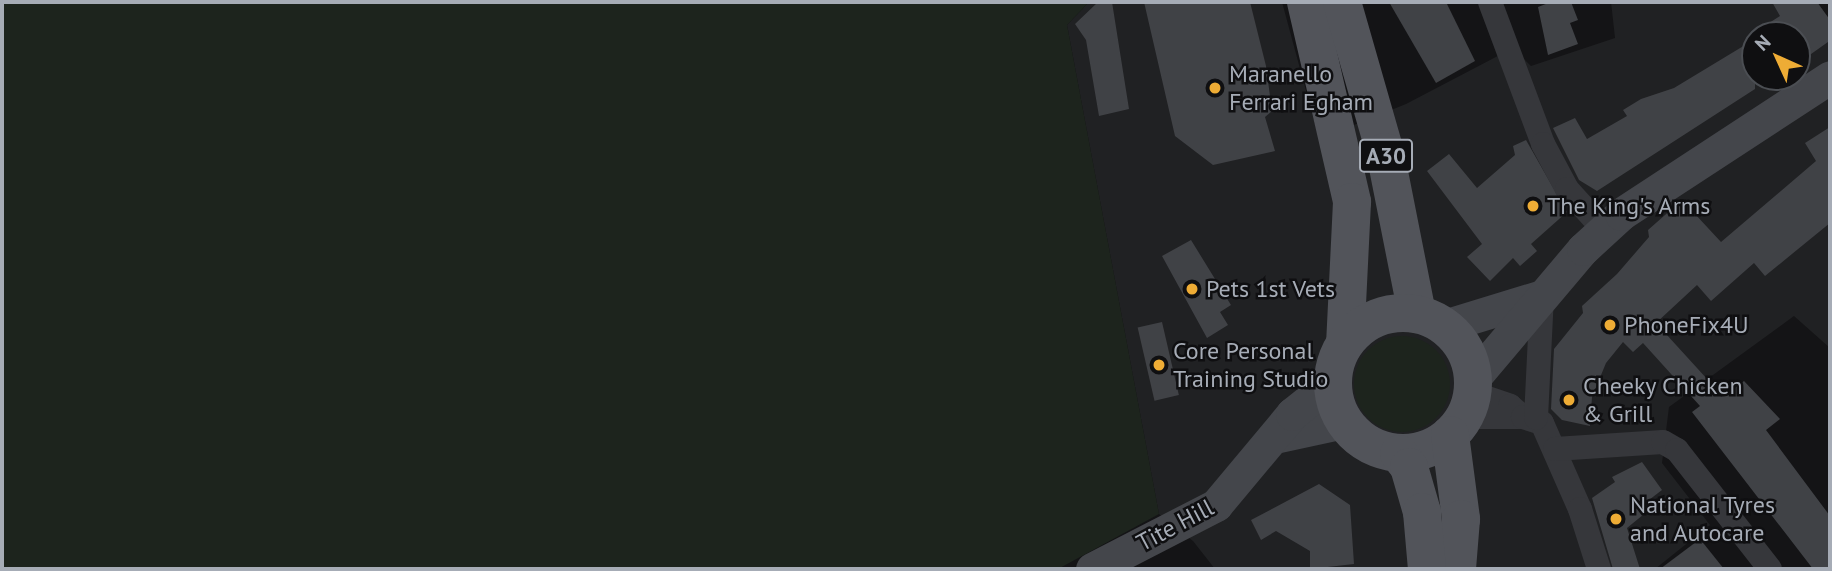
<!DOCTYPE html>
<html>
<head>
<meta charset="utf-8">
<style>
  body { margin:0 }
  #map { position:relative; width:1832px; height:571px; overflow:hidden; background:#141416; font-family:"PT Sans",sans-serif }
  div>[style] { position:absolute }
  [style*='--x'] { left:calc(var(--x)*1px); top:calc(var(--y)*1px); width:calc(var(--w)*1px); rotate:calc(var(--a)*1deg) }
  .built>* { inset:0; background:#202123 }
  .green>* { inset:0; background:#1d241d }
  .round { border-radius:50% }
  .building>* { inset:0; background:#404246; transform-origin:0 0 }
  .street>* { height:24px; margin:-12px; padding:0 12px; transform-origin:12px; border-radius:12px; background:#36373b }
  .secondary>* { height:33px; margin:-16.5px; padding:0 16.5px; transform-origin:16.5px; border-radius:16.5px; background:#44464b }
  .primary>* { height:38px; margin:-19px; padding:0 19px; transform-origin:19px; border-radius:19px; background:#52545a }
  .primary>.ring { margin:-19px; padding:0; box-sizing:content-box; background:none; border:38px solid #52545a; border-radius:50% }
  .dots>* { width:19px; height:19px; translate:-50% -50%; box-sizing:border-box; border:4px solid #0f0f11; border-radius:50% }
  span { translate:-50% -50%; white-space:nowrap; text-align:center; line-height:1.15; -webkit-text-stroke:5px #0f0f11; paint-order:stroke }
  .shield-label span { padding:2px 5px; background:#0f0f11; border:2px solid; border-radius:5px; -webkit-text-stroke-width:0 }
  .shield-label { font-size:23px; color:#a6acb6; font-weight:700 }
  .poi-label { font-size:24px; color:#a6acb6 }
  .left { translate:0 -50%; text-align:left }
  .street-label { font-size:24px; color:#a6acb6 }
  .frame { position:absolute; inset:0; border:4px solid #a6acb6; pointer-events:none }
  .north { position:absolute; left:1741px; top:21px; width:70px; height:70px; box-sizing:border-box; background:#0f0f11; border:2px solid #4b4e53; border-radius:50%; rotate:315deg; font-size:19px; font-weight:700; line-height:28px; text-align:center; color:#a6acb6 }
  .north::after { content:''; display:block; margin:auto; width:24px; height:32px; background:#eeac35; clip-path:polygon(50% 0,100% 100%,50% 72%,0 100%) }
</style>
</head>
<body>
<div id="map">
  <div class="built">
    <div style="clip-path:polygon(evenodd,1089px 2px,1282px 2px,1319px 139px,1406px 104px,1513px 48px,1531px 66px,1615px 38px,1611px 2px,1817px 2px,1830px 20px,1830px 348px,1794px 316px,1669px 407px,1662px 463px,1710px 525px,1655px 569px,1215px 569px,1193px 541px,1159px 514px,1067px 25px,1089px 2px,1755px 35px,1797px 35px,1797px 77px,1755px 77px,1755px 35px)"></div>
  </div>
  <div class="green">
    <div style="clip-path:polygon(2px 2px,1089px 2px,1067px 25px,1159px 514px,1058px 569px,2px 569px)"></div>
    <div class="round" style="left:1354px;top:336px;width:96px;height:96px"></div>
  </div>
  <div class="building">
    <div style="clip-path:polygon(1098px 2px,1112px 2px,1129px 109px,1099px 116px,1086px 40px,1075px 24px)"></div>
    <div style="clip-path:polygon(1144px 2px,1250px 2px,1266px 66px,1272px 111px,1265px 117px,1275px 151px,1213px 165px,1175px 136px)"></div>
    <div style="clip-path:polygon(1389px 2px,1446px 2px,1475px 61px,1436px 83px)"></div>
    <div style="clip-path:polygon(1551px 2px,1571px 2px,1578px 20px,1570px 23px,1578px 44px,1548px 55px,1538px 7px)"></div>
    <div style="clip-path:polygon(1772px 2px,1817px 2px,1830px 20px,1828px 42px,1797px 64px,1797px 35px,1750px 35px,1780px 16px)"></div>
    <div style="clip-path:polygon(1755px 39px,1755px 89px,1597px 191px,1579px 180px,1553px 128px,1575px 118px,1587px 139px,1627px 116px,1623px 110px,1641px 99px,1674px 88px)"></div>
    <div style="clip-path:polygon(1830px 127px,1830px 223px,1765px 276px,1754px 263px,1711px 301px,1697px 285px,1656px 323px,1718px 391px,1722px 388px,1727px 394px,1744px 381px,1780px 419px,1766px 430px,1830px 516px,1830px 569px,1813px 569px,1692px 412px,1700px 406px,1643px 343px,1633px 352px,1623px 342px,1606px 363px,1592px 397px,1590px 426px,1562px 420px,1551px 409px,1554px 349px,1583px 313px,1582px 306px,1617px 274px,1649px 237px,1648px 230px,1682px 200px,1721px 242px,1816px 161px,1805px 143px)"></div>
    <div style="clip-path:polygon(1526px 140px,1567px 212px,1531px 244px,1537px 251px,1520px 266px,1513px 258px,1490px 281px,1467px 257px,1482px 244px,1427px 171px,1449px 154px,1477px 188px,1515px 155px,1513px 146px)"></div>
    <div style="clip-path:polygon(1191px 240px,1231px 305px,1220px 312px,1228px 325px,1207px 338px,1162px 256px)"></div>
    <div style="left:1162px;top:322px;width:75px;height:25px;rotate:77deg"></div>
    <div style="clip-path:polygon(1642px 462px,1662px 490px,1645px 503px,1649px 510px,1627px 528px,1640px 569px,1613px 569px,1592px 498px,1615px 482px,1612px 477px)"></div>
    <div style="clip-path:polygon(1319px 484px,1350px 505px,1354px 564px,1310px 569px,1310px 551px,1276px 531px,1261px 540px,1251px 520px)"></div>
    <div style="clip-path:polygon(1700px 539px,1724px 569px,1660px 569px)"></div>
  </div>
  <div class="street">
    <div style="--x:1490;--y:2;--w:152;--a:69.5"></div>
    <div style="--x:1543;--y:144;--w:51;--a:61.9"></div>
    <div style="--x:1567;--y:189;--w:55;--a:47.9"></div>
    <div style="--x:1473;--y:393;--w:39;--a:19"></div>
    <div style="--x:1510;--y:406;--w:17;--a:40"></div>
    <div style="--x:1465;--y:417;--w:58;--a:0"></div>
    <div style="--x:1523;--y:417;--w:20;--a:18"></div>
    <div style="--x:1542;--y:423;--w:94;--a:66.2"></div>
    <div style="--x:1580;--y:509;--w:63;--a:72.4"></div>
    <div style="--x:1536;--y:418;--w:122;--a:-87.2"></div>
    <div style="--x:1555;--y:449;--w:108;--a:-3.7"></div>
    <div style="--x:1663;--y:442;--w:16;--a:30"></div>
    <div style="--x:1677;--y:450;--w:151;--a:52"></div>
  </div>
  <div class="secondary">
    <div style="--x:1444;--y:326;--w:102;--a:-17"></div>
    <div style="--x:1473;--y:379;--w:170;--a:-49.8"></div>
    <div style="--x:1583;--y:249;--w:52;--a:-42.6"></div>
    <div style="--x:1621;--y:214;--w:250;--a:-33.2"></div>
    <div style="--x:1275;--y:437;--w:71;--a:-12.3"></div>
    <div style="--x:1092;--y:569;--w:140;--a:-27.3"></div>
    <div style="--x:1216;--y:505;--w:119;--a:-50.1"></div>
    <div style="--x:1292;--y:414;--w:51;--a:-38.7"></div>
  </div>
  <div class="primary">
    <div style="--x:1306;--y:2;--w:205;--a:77"></div>
    <div style="--x:1352;--y:202;--w:141;--a:92.8"></div>
    <div style="--x:1342;--y:2;--w:156;--a:74"></div>
    <div style="--x:1385;--y:152;--w:165;--a:78.8"></div>
    <div class="ring" style="left:1333px;top:313px;width:102px;height:102px"></div>
    <div style="--x:1450;--y:435;--w:85;--a:82.5"></div>
    <div style="--x:1461;--y:519;--w:50;--a:94.6"></div>
    <div style="--x:1399;--y:454;--w:16;--a:52"></div>
    <div style="--x:1409;--y:467;--w:47;--a:73.9"></div>
    <div style="--x:1422;--y:512;--w:57;--a:85"></div>
  </div>
  <div class="dots">
    <div style="left:1215px;top:88px;background:#eeac35"></div>
    <div style="left:1533px;top:206px;background:#eeac35"></div>
    <div style="left:1192px;top:289px;background:#eeac35"></div>
    <div style="left:1610px;top:325px;background:#eeac35"></div>
    <div style="left:1159px;top:365px;background:#eeac35"></div>
    <div style="left:1569px;top:400px;background:#eeac35"></div>
    <div style="left:1616px;top:519px;background:#eeac35"></div>
  </div>
  <div class="shield-label">
    <span style="left:1386px;top:156px">A30</span>
  </div>
  <div class="poi-label">
    <span class="left" style="left:1229px;top:88px">Maranello<br>Ferrari Egham</span>
    <span class="left" style="left:1547px;top:206px">The King's Arms</span>
    <span class="left" style="left:1206px;top:289px">Pets 1st Vets</span>
    <span class="left" style="left:1624px;top:325px">PhoneFix4U</span>
    <span class="left" style="left:1173px;top:365px">Core Personal<br>Training Studio</span>
    <span class="left" style="left:1583px;top:400px">Cheeky Chicken<br>&amp; Grill</span>
    <span class="left" style="left:1630px;top:519px">National Tyres<br>and Autocare</span>
  </div>
  <div class="street-label">
    <span style="left:1175px;top:525px;rotate:-28deg">Tite Hill</span>
  </div>
  <div class="frame"></div>
  <div class="north">N</div>
</div>
</body>
</html>
